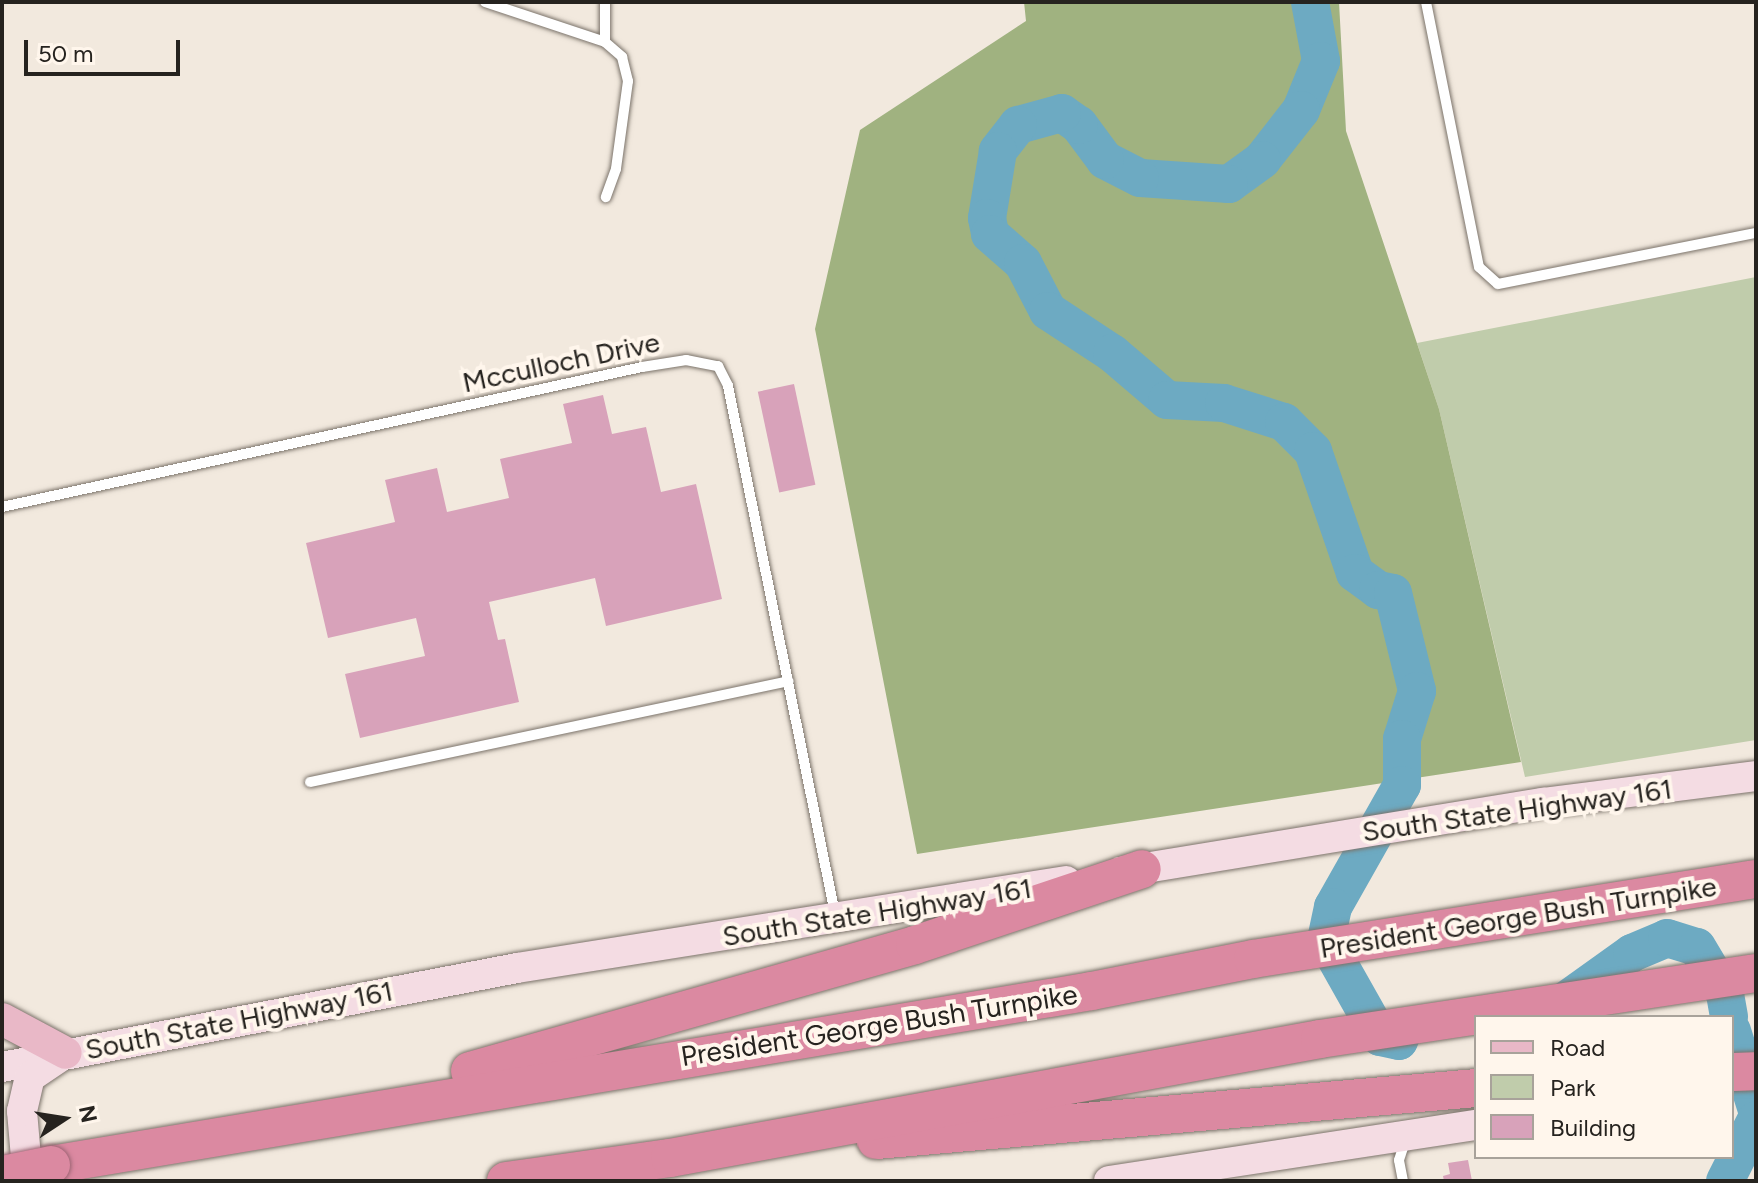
<!DOCTYPE html>
<html>
<head>
<meta charset="utf-8">
<style>
  body { margin:0 }
  #map { position:relative; width:1758px; height:1183px; overflow:hidden; background:#f2e9de; font-family:Figtree,sans-serif }
  div>[style] { position:absolute }
  [style*='--x'] { left:calc(var(--x)*1px); top:calc(var(--y)*1px); width:calc(var(--w)*1px); rotate:calc(var(--a)*1deg) }
  .green>* { inset:0; background:#c0ccab }
  .forest>* { inset:0; background:#a0b280 }
  .river>* { height:38px; margin:-19px; padding:0 19px; transform-origin:19px; border-radius:19px; background:#6daac2 }
  .building>* { inset:0; background:#d8a2ba; transform-origin:0 0 }
  .roads { filter:drop-shadow(0 0 2px #7b736a) drop-shadow(0 0 2px #7b736a) }
  .service>* { height:10px; margin:-5px; padding:0 5px; transform-origin:5px; border-radius:5px; background:#fff }
  .secondary>* { height:30px; margin:-15px; padding:0 15px; transform-origin:15px; border-radius:15px; background:#f4dce3 }
  .primary>* { height:32px; margin:-16px; padding:0 16px; transform-origin:16px; border-radius:16px; background:#e9b8c7 }
  .motorway>* { height:38px; margin:-19px; padding:0 19px; transform-origin:19px; border-radius:19px; background:#db89a1 }
  .bridges { filter:drop-shadow(0 0 2px #9c6574) drop-shadow(0 0 2px #9c6574) }
  .motorway-bridge>* { height:38px; margin:-19px; padding:0 19px; transform-origin:19px; border-radius:19px; background:#db89a1 }
  span { translate:-50% -50%; white-space:nowrap; text-align:center; line-height:1.15; -webkit-text-stroke:8px #fff6ec; paint-order:stroke }
  .street-label { font-size:28px; color:#26231f }
  .frame { position:absolute; inset:0; border:4px solid #26231f; pointer-events:none }
  .legend { position:absolute; left:1474px; top:1015px; width:260px; height:144px; box-sizing:border-box; background:#fff6ec; border:2px solid #a8a29a; margin:0; padding:10px 14px; list-style:none; font-size:24px; color:#26231f }
  .legend li { display:flex; align-items:center; gap:16px; height:40px }
  .legend b { width:40px; border:2px solid #a8a29a }
  .north { position:absolute; left:24px; top:1079px; width:80px; height:80px; -webkit-text-stroke:6px #fff6ec; paint-order:stroke; rotate:78deg; font-size:22px; font-weight:700; line-height:32px; text-align:center; color:#26231f }
  .north::after { content:''; display:block; margin:auto; width:28px; height:36px; background:#26231f; clip-path:polygon(50% 0,100% 100%,50% 72%,0 100%) }
  .scale { position:absolute; left:24px; top:40px; width:156px; height:36px; box-sizing:border-box; border:4px solid #26231f; border-top:0; padding-left:10px; font-size:24px; line-height:28px; white-space:nowrap; color:#26231f; -webkit-text-stroke:6px #fff6ec; paint-order:stroke }
</style>
</head>
<body>
<div id="map">
  <div class="green">
    <div style="clip-path:polygon(1756px 277px,1756px 740px,1525px 777px,1439px 409px,1417px 343px)"></div>
  </div>
  <div class="forest">
    <div style="clip-path:polygon(1024px 2px,1339px 2px,1346px 131px,1439px 409px,1521px 762px,917px 854px,815px 329px,860px 130px,1026px 21px)"></div>
  </div>
  <div class="river">
    <div style="--x:1310;--y:2;--w:60;--a:79.4"></div>
    <div style="--x:1321;--y:61;--w:53;--a:112.2"></div>
    <div style="--x:1301;--y:110;--w:63;--a:128"></div>
    <div style="--x:1262;--y:160;--w:41;--a:144"></div>
    <div style="--x:1229;--y:184;--w:89;--a:-176.1"></div>
    <div style="--x:1140;--y:178;--w:39;--a:-153"></div>
    <div style="--x:1105;--y:160;--w:44;--a:-126.6"></div>
    <div style="--x:1079;--y:125;--w:21;--a:-145"></div>
    <div style="--x:1062;--y:113;--w:46;--a:164.7"></div>
    <div style="--x:1018;--y:125;--w:33;--a:128"></div>
    <div style="--x:998;--y:151;--w:68;--a:99.3"></div>
    <div style="--x:987;--y:218;--w:16;--a:79"></div>
    <div style="--x:990;--y:234;--w:44;--a:41.3"></div>
    <div style="--x:1023;--y:263;--w:54;--a:62.5"></div>
    <div style="--x:1048;--y:311;--w:77;--a:33.3"></div>
    <div style="--x:1112;--y:353;--w:72;--a:40.5"></div>
    <div style="--x:1167;--y:400;--w:57;--a:3"></div>
    <div style="--x:1224;--y:403;--w:63;--a:17.6"></div>
    <div style="--x:1284;--y:422;--w:41;--a:45"></div>
    <div style="--x:1313;--y:451;--w:129;--a:71"></div>
    <div style="--x:1355;--y:573;--w:29;--a:36"></div>
    <div style="--x:1378;--y:590;--w:15;--a:11"></div>
    <div style="--x:1393;--y:593;--w:101;--a:76.2"></div>
    <div style="--x:1417;--y:691;--w:50;--a:107.4"></div>
    <div style="--x:1402;--y:739;--w:46;--a:90"></div>
    <div style="--x:1402;--y:785;--w:140;--a:119.5"></div>
    <div style="--x:1333;--y:907;--w:35;--a:102"></div>
    <div style="--x:1326;--y:941;--w:110;--a:60.6"></div>
    <div style="--x:1380;--y:1037;--w:19;--a:12"></div>
    <div style="--x:1399;--y:1041;--w:5;--a:-68"></div>
    <div style="--x:1558;--y:1006;--w:91;--a:-35.6"></div>
    <div style="--x:1632;--y:953;--w:38;--a:-23"></div>
    <div style="--x:1667;--y:938;--w:31;--a:17"></div>
    <div style="--x:1697;--y:947;--w:55;--a:59.2"></div>
    <div style="--x:1725;--y:994;--w:23;--a:80"></div>
    <div style="--x:1732;--y:1031;--w:80;--a:72.5"></div>
    <div style="--x:1725;--y:1181;--w:68;--a:-63.1"></div>
  </div>
  <div class="building">
    <div style="left:794px;top:384px;width:103px;height:37px;rotate:78deg"></div>
    <div style="clip-path:polygon(603px 395px,612px 434px,646px 427px,661px 492px,696px 484px,722px 599px,606px 626px,595px 578px,489px 602px,498px 640px,505px 639px,519px 702px,360px 738px,345px 674px,425px 656px,416px 618px,328px 638px,306px 543px,395px 522px,385px 480px,437px 468px,447px 512px,509px 498px,500px 459px,572px 443px,563px 404px)"></div>
    <div style="clip-path:polygon(1468px 1160px,1472px 1181px,1444px 1181px,1443px 1176px,1450px 1174px,1448px 1163px)"></div>
  </div>
  <div class="roads">
    <div class="service">
      <div style="--x:485;--y:2;--w:126;--a:18.4"></div>
      <div style="--x:605;--y:42;--w:23;--a:41"></div>
      <div style="--x:622;--y:57;--w:25;--a:76"></div>
      <div style="--x:628;--y:81;--w:89;--a:97.8"></div>
      <div style="--x:616;--y:169;--w:30;--a:110"></div>
      <div style="--x:1426;--y:2;--w:270;--a:78.7"></div>
      <div style="--x:1479;--y:267;--w:25;--a:42"></div>
      <div style="--x:1498;--y:284;--w:263;--a:-11.2"></div>
      <div style="--x:605;--y:42;--w:40;--a:-90"></div>
      <div style="--x:2;--y:507;--w:655;--a:-12.34"></div>
      <div style="--x:642;--y:367;--w:45;--a:-9"></div>
      <div style="--x:686;--y:360;--w:33;--a:11"></div>
      <div style="--x:718;--y:366;--w:22;--a:63"></div>
      <div style="--x:728;--y:386;--w:539;--a:78.54"></div>
      <div style="--x:310;--y:782;--w:489;--a:-11.9"></div>
      <div style="--x:1403;--y:1181;--w:21;--a:-101"></div>
      <div style="--x:1399;--y:1160;--w:23;--a:-72"></div>
    </div>
    <div class="secondary">
      <div style="--x:1121;--y:872;--w:428;--a:-9.3"></div>
      <div style="--x:1543;--y:803;--w:215;--a:-7.2"></div>
      <div style="--x:2;--y:1067;--w:524;--a:-10.88"></div>
      <div style="--x:517;--y:968;--w:556;--a:-9"></div>
      <div style="--x:28;--y:1181;--w:70;--a:-94.9"></div>
      <div style="--x:22;--y:1111;--w:35;--a:-77"></div>
      <div style="--x:30;--y:1077;--w:34;--a:-34"></div>
      <div style="--x:1109;--y:1181;--w:371;--a:-8.7"></div>
    </div>
    <div class="primary">
      <div style="--x:2;--y:1019;--w:72;--a:28"></div>
    </div>
    <div class="motorway">
      <div style="--x:470;--y:1071;--w:462;--a:-15.8"></div>
      <div style="--x:915;--y:945;--w:239;--a:-18.5"></div>
      <div style="--x:1732;--y:1072;--w:24;--a:-2"></div>
      <div style="--x:876;--y:1140;--w:602;--a:-4.95"></div>
      <div style="--x:51;--y:1165;--w:1055;--a:-9.49"></div>
      <div style="--x:1092;--y:991;--w:164;--a:-11.2"></div>
      <div style="--x:1253;--y:959;--w:509;--a:-9.04"></div>
      <div style="--x:506;--y:1181;--w:166;--a:-8"></div>
      <div style="--x:670;--y:1158;--w:661;--a:-10.37"></div>
      <div style="--x:1320;--y:1039;--w:441;--a:-8.6"></div>
    </div>
  </div>
  <div class="bridges">
    <div class="motorway-bridge">
      <div style="--x:2;--y:1175;--w:50;--a:-11.5"></div>
    </div>
  </div>
  <div class="street-label">
    <span style="left:561px;top:362px;rotate:-12deg">Mcculloch Drive</span>
    <span style="left:1517px;top:810px;rotate:-8deg">South State Highway 161</span>
    <span style="left:877px;top:912px;rotate:-9deg">South State Highway 161</span>
    <span style="left:1518px;top:917px;rotate:-9deg">President George Bush Turnpike</span>
    <span style="left:239px;top:1020px;rotate:-11deg">South State Highway 161</span>
    <span style="left:879px;top:1025px;rotate:-9deg">President George Bush Turnpike</span>
  </div>
  <div class="frame"></div>
  <ul class="legend">
  <li><b style="height:10px;background:#e9b8c7"></b>Road</li>
  <li><b style="height:22px;background:#c0ccab"></b>Park</li>
  <li><b style="height:22px;background:#d8a2ba"></b>Building</li>
  </ul>
  <div class="north">N</div>
  <div class="scale">50 m</div>
</div>
</body>
</html>
